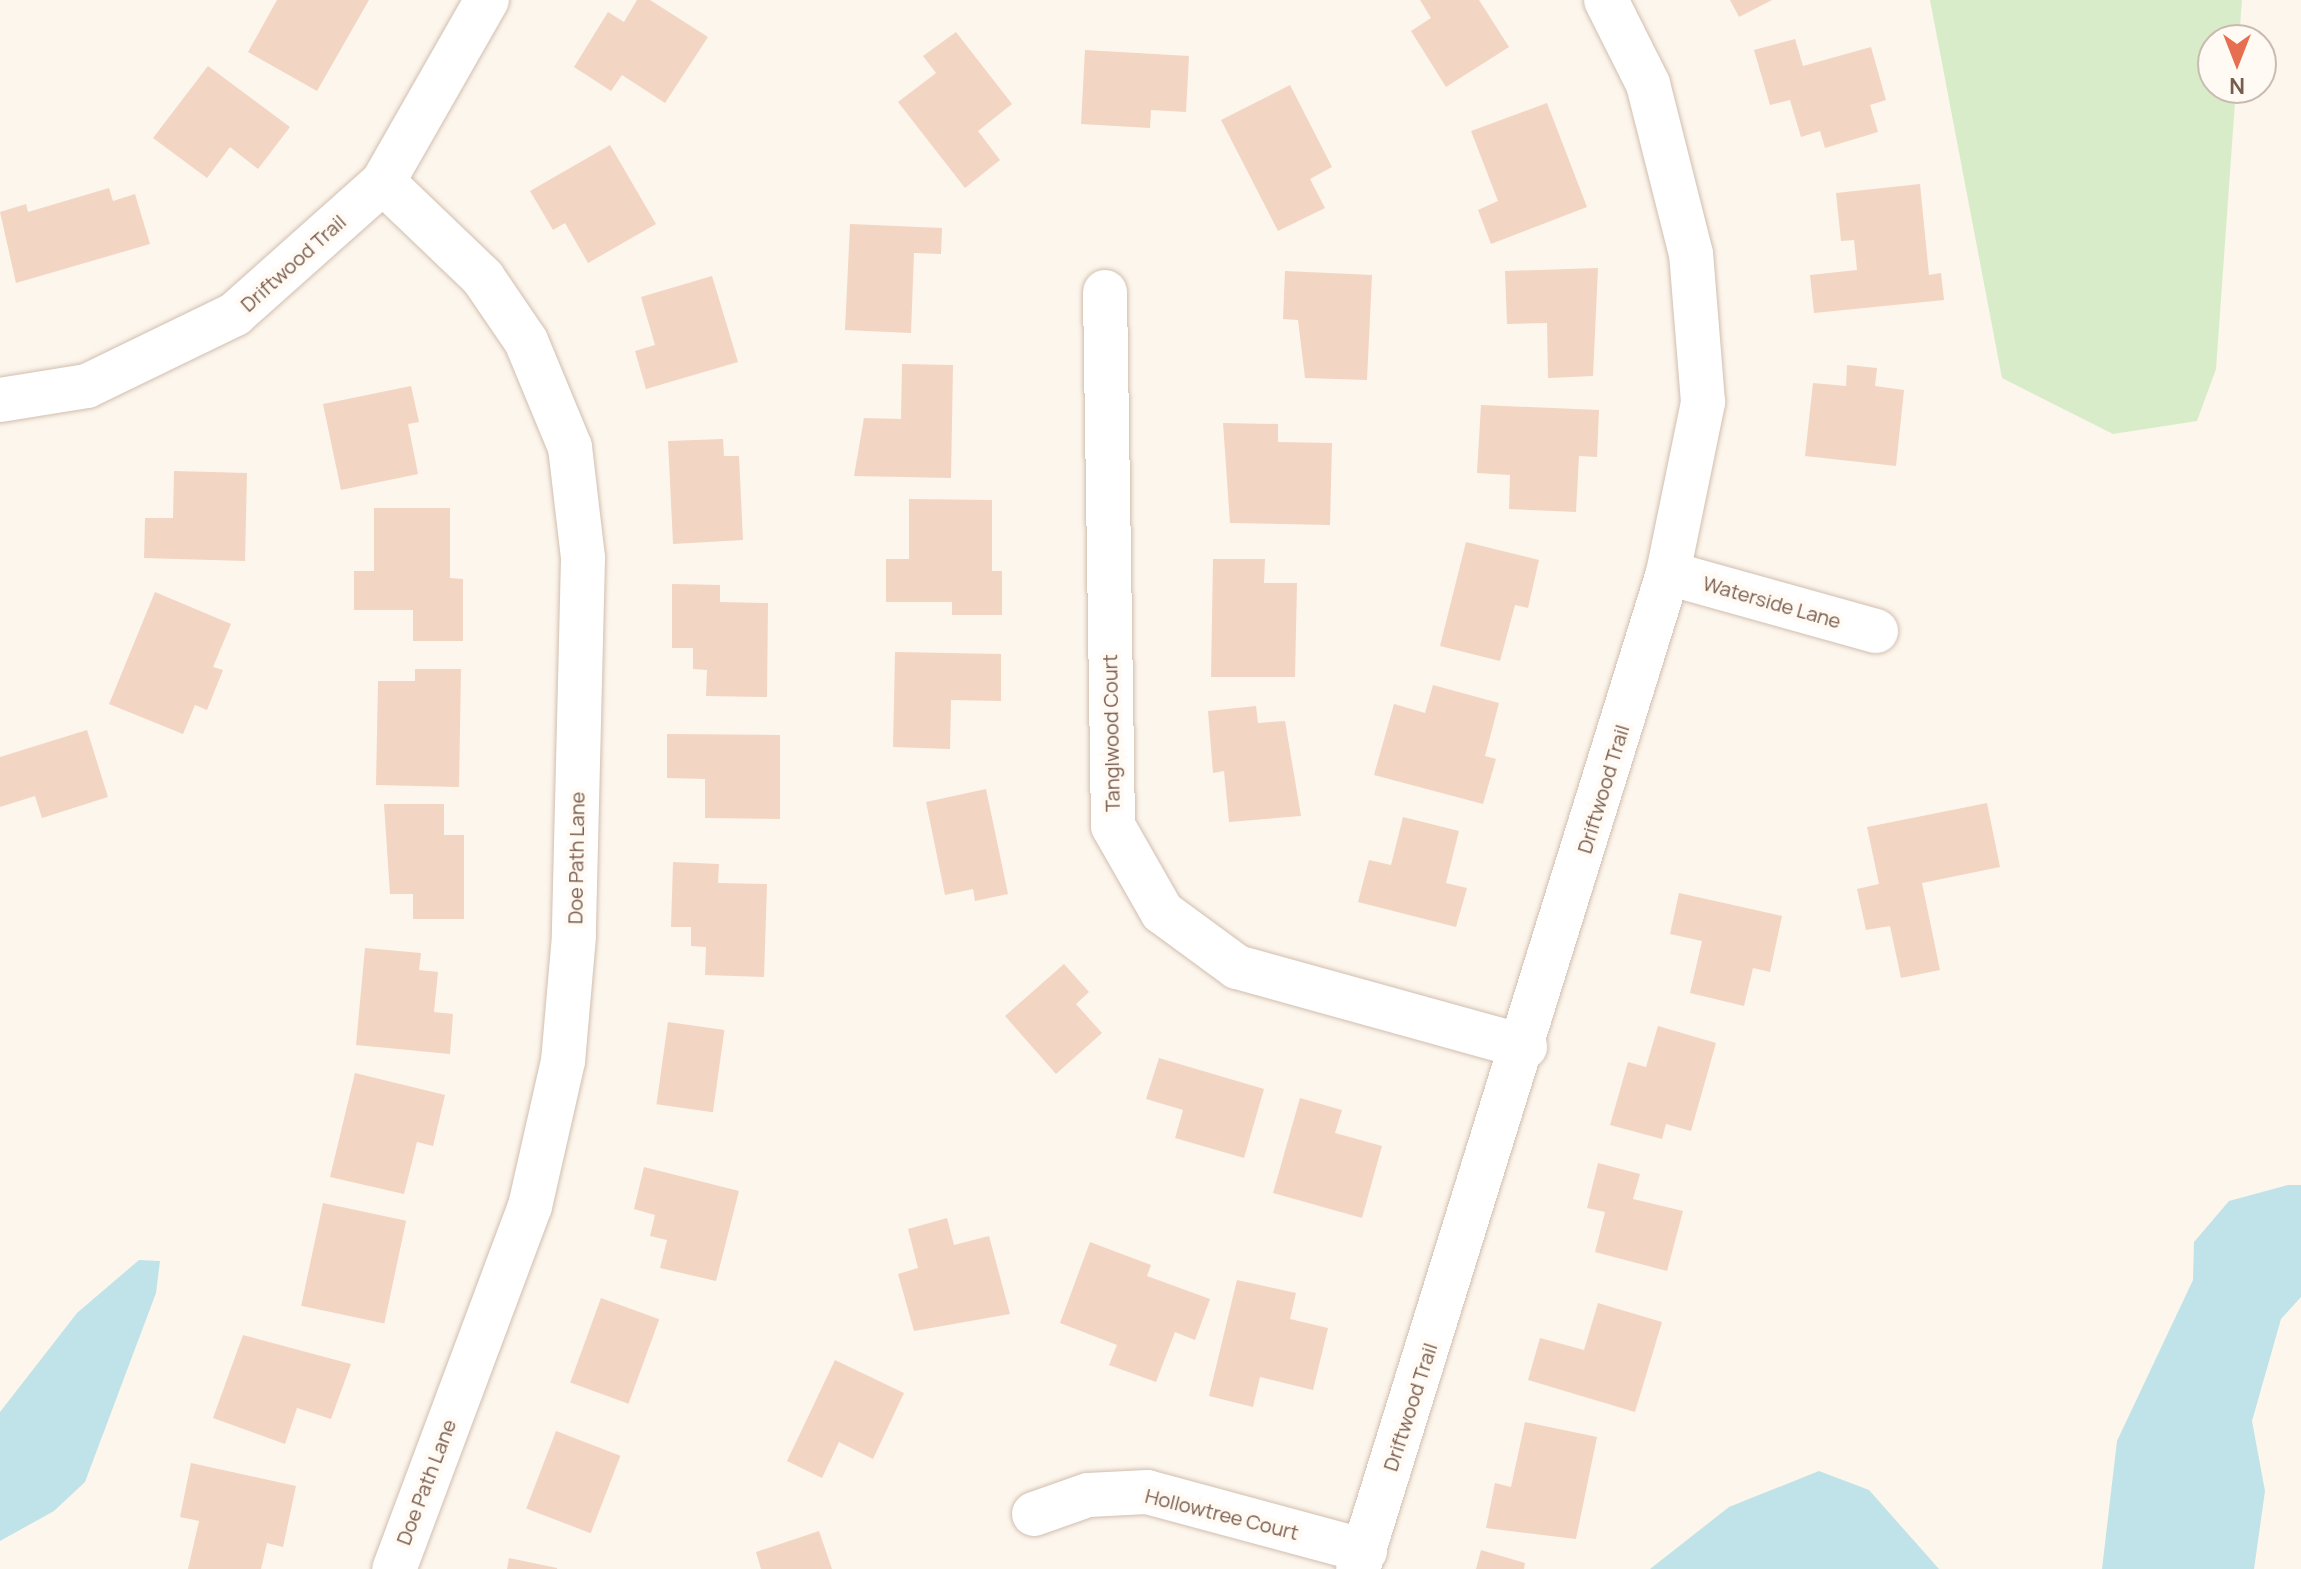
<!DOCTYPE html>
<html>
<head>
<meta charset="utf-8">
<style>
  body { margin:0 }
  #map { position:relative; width:2301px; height:1569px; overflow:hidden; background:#fdf6ec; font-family:Manrope,sans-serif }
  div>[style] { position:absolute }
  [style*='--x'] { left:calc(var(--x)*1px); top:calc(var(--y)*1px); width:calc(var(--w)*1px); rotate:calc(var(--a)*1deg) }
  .green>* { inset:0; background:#d8ecc9 }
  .water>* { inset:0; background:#bfe3e8 }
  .building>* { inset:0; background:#f3d5c3; transform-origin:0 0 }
  .roads { filter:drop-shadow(0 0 2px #d1beb0) drop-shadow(0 0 2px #d1beb0) }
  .minor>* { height:44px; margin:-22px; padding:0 22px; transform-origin:22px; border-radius:22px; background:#fff }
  span { translate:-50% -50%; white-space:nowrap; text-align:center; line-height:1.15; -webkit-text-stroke:8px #fffaf3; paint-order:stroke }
  .street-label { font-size:20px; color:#7a5c4d }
  .north { position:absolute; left:2197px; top:24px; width:80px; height:80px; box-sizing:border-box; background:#fffaf3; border:2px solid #cabbb1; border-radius:50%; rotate:180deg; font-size:22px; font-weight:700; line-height:32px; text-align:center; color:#7a5c4d }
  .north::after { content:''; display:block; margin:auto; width:28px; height:36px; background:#e76f51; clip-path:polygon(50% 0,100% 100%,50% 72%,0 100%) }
</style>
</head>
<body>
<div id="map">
  <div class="green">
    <div style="clip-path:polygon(1930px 0,2242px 0,2239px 40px,2213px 40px,2213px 88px,2236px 88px,2216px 369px,2197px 421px,2113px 434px,2002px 378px)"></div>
  </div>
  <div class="water">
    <div style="clip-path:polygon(2288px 1185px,2301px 1185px,2301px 1297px,2281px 1319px,2252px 1421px,2265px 1491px,2254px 1569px,2102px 1569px,2117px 1441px,2193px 1280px,2194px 1242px,2229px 1201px)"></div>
    <div style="clip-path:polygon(139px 1260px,160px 1261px,156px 1293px,85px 1482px,54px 1511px,0 1541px,0 1412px,77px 1313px)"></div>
    <div style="clip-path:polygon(1819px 1471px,1869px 1490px,1939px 1569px,1650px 1569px,1729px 1507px)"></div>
  </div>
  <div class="building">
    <div style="clip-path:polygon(277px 0,369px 0,317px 91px,248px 52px)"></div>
    <div style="clip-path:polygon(637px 0,650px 0,708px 37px,665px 103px,622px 75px,611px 91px,574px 67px,608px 12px,624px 22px)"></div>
    <div style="clip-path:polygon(1420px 0,1479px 0,1509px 47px,1446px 87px,1411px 31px,1431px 18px)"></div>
    <div style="clip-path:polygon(1730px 0,1772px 0,1739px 17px)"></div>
    <div style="clip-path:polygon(956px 32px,1012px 104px,978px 131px,1000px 160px,965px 188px,898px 102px,936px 73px,923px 56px)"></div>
    <div style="clip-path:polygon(1795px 39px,1803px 66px,1871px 47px,1886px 100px,1870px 105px,1878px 132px,1825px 148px,1820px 131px,1801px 137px,1790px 100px,1770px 105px,1754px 50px)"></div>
    <div style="clip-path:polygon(1085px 50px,1189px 56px,1186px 112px,1151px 110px,1150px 128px,1081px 124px)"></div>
    <div style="clip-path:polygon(208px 66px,290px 127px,258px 169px,230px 147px,207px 178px,153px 138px)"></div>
    <div style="clip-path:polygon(1290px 85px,1332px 167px,1310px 179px,1325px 208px,1278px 231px,1221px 120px)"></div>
    <div style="clip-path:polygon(1547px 103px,1587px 207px,1491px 244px,1478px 210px,1498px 201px,1471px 131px)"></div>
    <div style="clip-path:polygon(610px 145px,656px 224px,588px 263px,565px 223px,553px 230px,530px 191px)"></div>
    <div style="clip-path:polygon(1920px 184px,1929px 275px,1941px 273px,1944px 300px,1814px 313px,1810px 275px,1857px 270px,1854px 240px,1841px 241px,1836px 193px)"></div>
    <div style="clip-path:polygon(109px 188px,113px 201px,135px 194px,150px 244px,16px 283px,0 212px,26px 204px,28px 212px)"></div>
    <div style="clip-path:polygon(850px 224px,942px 228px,941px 254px,914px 253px,911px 333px,845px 330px)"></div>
    <div style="clip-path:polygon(1598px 268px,1593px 376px,1548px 378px,1547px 323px,1507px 324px,1505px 271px)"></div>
    <div style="clip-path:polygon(1285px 271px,1372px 275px,1367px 380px,1305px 378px,1298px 320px,1283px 319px)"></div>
    <div style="clip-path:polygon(712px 276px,738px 362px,646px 389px,635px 351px,655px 345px,641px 297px)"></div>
    <div style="clip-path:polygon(902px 364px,953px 365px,951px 478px,854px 476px,864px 418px,901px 419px)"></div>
    <div style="clip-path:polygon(1847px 365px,1877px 368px,1875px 386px,1904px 390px,1896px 466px,1805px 456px,1813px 383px,1846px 386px)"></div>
    <div style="clip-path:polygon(411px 386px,419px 422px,408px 424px,418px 474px,341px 490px,323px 404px)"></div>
    <div style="clip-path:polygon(1481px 405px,1599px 410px,1597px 457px,1579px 456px,1576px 512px,1509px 509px,1510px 475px,1477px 473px)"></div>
    <div style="clip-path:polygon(1223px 423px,1278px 424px,1278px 442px,1332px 443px,1330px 525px,1230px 523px)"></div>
    <div style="clip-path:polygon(723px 439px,724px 456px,739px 456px,743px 540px,673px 544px,668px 441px)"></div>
    <div style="clip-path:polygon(174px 471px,247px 473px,245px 561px,144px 558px,145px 518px,173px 518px)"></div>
    <div style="clip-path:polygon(909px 499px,992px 500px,992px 571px,1002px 571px,1002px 615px,952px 615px,952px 602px,886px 602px,886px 559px,909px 559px)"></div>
    <div style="clip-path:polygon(374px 508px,450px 508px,450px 578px,463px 579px,463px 641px,413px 641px,413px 610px,354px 610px,354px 571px,374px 571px)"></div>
    <div style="clip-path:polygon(1466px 542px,1539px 560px,1528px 608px,1515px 605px,1500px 661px,1440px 646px)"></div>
    <div style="clip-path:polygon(1213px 559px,1265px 559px,1264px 583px,1297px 583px,1295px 677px,1211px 677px)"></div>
    <div style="clip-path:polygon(672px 584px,720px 585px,720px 602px,768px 603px,767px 697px,706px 696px,707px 670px,693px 669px,693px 648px,672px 648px)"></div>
    <div style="clip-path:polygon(155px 592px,231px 624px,213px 667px,223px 670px,207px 710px,195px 705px,183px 734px,109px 704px)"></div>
    <div style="clip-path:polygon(895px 652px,1001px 654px,1001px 701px,951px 700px,950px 749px,893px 747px)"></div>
    <div style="clip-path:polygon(415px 669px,461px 669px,459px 787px,376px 785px,378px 681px,415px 681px)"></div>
    <div style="clip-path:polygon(1433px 685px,1499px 703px,1485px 756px,1496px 759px,1483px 804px,1374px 775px,1394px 704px,1425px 713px)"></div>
    <div style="clip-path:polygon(1256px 706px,1258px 723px,1285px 721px,1301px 816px,1229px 822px,1224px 771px,1213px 773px,1208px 711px)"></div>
    <div style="clip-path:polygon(87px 730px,108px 797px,42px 818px,35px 796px,0 807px,0 757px)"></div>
    <div style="clip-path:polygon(667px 734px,780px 735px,780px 819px,705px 818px,705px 779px,667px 778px)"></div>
    <div style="clip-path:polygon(986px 789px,1008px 894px,975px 901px,973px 889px,945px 895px,926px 802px)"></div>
    <div style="clip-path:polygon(1987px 803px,2000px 867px,1922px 883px,1940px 970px,1901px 978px,1890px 926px,1866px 930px,1857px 889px,1879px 884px,1867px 827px)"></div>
    <div style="clip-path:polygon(384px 804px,444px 804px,444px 835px,464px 835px,464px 919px,413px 919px,413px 894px,390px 894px)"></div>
    <div style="clip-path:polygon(1403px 817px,1459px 831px,1446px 883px,1467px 888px,1456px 927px,1358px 902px,1369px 860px,1391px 865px)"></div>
    <div style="clip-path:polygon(673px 862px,719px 864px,718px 883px,767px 884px,764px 977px,705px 975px,706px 947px,691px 946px,691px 927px,671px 927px)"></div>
    <div style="clip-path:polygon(1679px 893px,1782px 916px,1770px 972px,1753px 968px,1744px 1006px,1690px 993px,1702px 941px,1670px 934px)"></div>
    <div style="clip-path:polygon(365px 948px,421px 953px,419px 970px,438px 972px,434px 1012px,453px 1014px,450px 1054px,356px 1045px)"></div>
    <div style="clip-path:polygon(1064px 964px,1089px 992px,1076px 1004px,1102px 1033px,1056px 1074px,1005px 1016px)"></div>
    <div style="left:668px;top:1022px;width:57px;height:83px;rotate:8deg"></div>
    <div style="clip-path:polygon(1658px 1026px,1716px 1043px,1691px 1131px,1666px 1124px,1662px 1139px,1610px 1125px,1628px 1062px,1646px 1067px)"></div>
    <div style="clip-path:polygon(1159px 1058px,1264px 1089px,1244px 1158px,1175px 1138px,1183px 1110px,1146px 1099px)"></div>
    <div style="clip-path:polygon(355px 1073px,445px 1095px,433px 1146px,417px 1142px,404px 1194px,330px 1177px)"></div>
    <div style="clip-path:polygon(1300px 1098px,1342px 1110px,1335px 1133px,1382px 1146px,1362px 1218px,1273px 1193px)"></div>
    <div style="clip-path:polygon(1598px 1163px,1640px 1174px,1633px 1199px,1683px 1211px,1667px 1271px,1595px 1252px,1605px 1212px,1587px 1208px)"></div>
    <div style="clip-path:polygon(644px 1167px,739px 1191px,716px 1281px,660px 1268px,667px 1240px,650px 1236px,655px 1215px,634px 1209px)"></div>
    <div style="left:323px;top:1203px;width:85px;height:105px;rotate:12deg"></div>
    <div style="clip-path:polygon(947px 1218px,954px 1245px,989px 1236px,1010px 1314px,914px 1331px,898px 1274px,918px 1268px,908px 1229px)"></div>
    <div style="clip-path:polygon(1090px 1242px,1151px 1265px,1147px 1276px,1210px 1299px,1195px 1340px,1175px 1332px,1156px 1382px,1109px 1365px,1117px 1345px,1060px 1323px)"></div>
    <div style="clip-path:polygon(1237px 1280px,1296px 1293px,1290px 1319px,1328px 1328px,1313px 1390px,1260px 1377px,1253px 1407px,1209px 1396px)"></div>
    <div style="left:601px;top:1298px;width:62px;height:90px;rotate:20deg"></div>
    <div style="clip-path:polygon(1598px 1303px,1662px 1322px,1635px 1412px,1528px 1380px,1540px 1338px,1584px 1350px)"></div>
    <div style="clip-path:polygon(243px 1335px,351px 1364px,331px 1419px,297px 1408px,285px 1444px,213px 1418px)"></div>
    <div style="clip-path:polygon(835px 1360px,904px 1393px,873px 1459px,839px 1442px,822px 1478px,787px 1461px)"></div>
    <div style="clip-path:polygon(1525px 1422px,1597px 1437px,1576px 1539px,1486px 1528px,1495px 1483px,1511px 1487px)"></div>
    <div style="left:556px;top:1431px;width:69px;height:83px;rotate:21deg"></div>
    <div style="clip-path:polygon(191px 1463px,296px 1486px,283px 1547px,267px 1543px,261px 1569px,188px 1569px,199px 1521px,180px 1517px)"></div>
    <div style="clip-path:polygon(819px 1531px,832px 1569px,761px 1569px,756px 1552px)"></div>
    <div style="clip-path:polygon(1481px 1550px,1525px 1563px,1524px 1569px,1476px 1569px)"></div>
    <div style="clip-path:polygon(509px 1558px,557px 1568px,557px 1569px,507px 1569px)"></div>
  </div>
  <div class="roads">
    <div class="minor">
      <div style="--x:383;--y:182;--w:139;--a:43.8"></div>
      <div style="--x:483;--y:278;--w:76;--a:55.7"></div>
      <div style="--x:526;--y:341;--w:115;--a:67.5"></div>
      <div style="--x:570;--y:447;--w:112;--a:83.3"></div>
      <div style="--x:583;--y:558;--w:378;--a:91.4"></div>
      <div style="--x:574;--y:936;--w:125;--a:95"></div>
      <div style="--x:563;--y:1061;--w:149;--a:102.8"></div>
      <div style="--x:530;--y:1206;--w:388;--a:110.5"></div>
      <div style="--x:1105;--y:292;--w:534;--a:89.14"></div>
      <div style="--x:1113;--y:826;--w:99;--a:60.3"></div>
      <div style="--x:1162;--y:912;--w:93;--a:36.3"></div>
      <div style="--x:1237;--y:967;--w:299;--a:15.5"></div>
      <div style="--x:0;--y:400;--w:88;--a:-9.1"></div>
      <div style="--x:87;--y:386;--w:165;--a:-25.9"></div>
      <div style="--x:235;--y:314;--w:198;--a:-41.7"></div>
      <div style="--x:383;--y:182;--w:210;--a:-60.3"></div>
      <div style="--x:1668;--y:573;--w:216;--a:15.6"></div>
      <div style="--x:1034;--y:1514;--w:57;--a:-19.4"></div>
      <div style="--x:1088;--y:1495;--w:59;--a:-2.9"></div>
      <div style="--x:1147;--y:1492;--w:226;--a:15.1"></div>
      <div style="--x:1358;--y:1569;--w:1043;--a:-72.71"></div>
      <div style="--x:1668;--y:573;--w:175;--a:-78.4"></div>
      <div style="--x:1703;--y:402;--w:148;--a:-94.6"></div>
      <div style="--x:1691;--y:254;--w:175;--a:-104.2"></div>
      <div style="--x:1648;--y:84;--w:94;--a:-116.6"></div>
    </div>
  </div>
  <div class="street-label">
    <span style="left:293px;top:263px;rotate:-42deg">Driftwood Trail</span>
    <span style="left:1772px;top:602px;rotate:16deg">Waterside Lane</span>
    <span style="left:1111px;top:733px;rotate:-91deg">Tanglwood Court</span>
    <span style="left:1603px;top:789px;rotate:-73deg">Driftwood Trail</span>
    <span style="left:576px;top:858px;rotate:-89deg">Doe Path Lane</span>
    <span style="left:1410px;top:1407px;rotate:-72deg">Driftwood Trail</span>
    <span style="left:426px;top:1482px;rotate:-69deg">Doe Path Lane</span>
    <span style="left:1222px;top:1514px;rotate:14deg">Hollowtree Court</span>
  </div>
  <div class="north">N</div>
</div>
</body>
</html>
